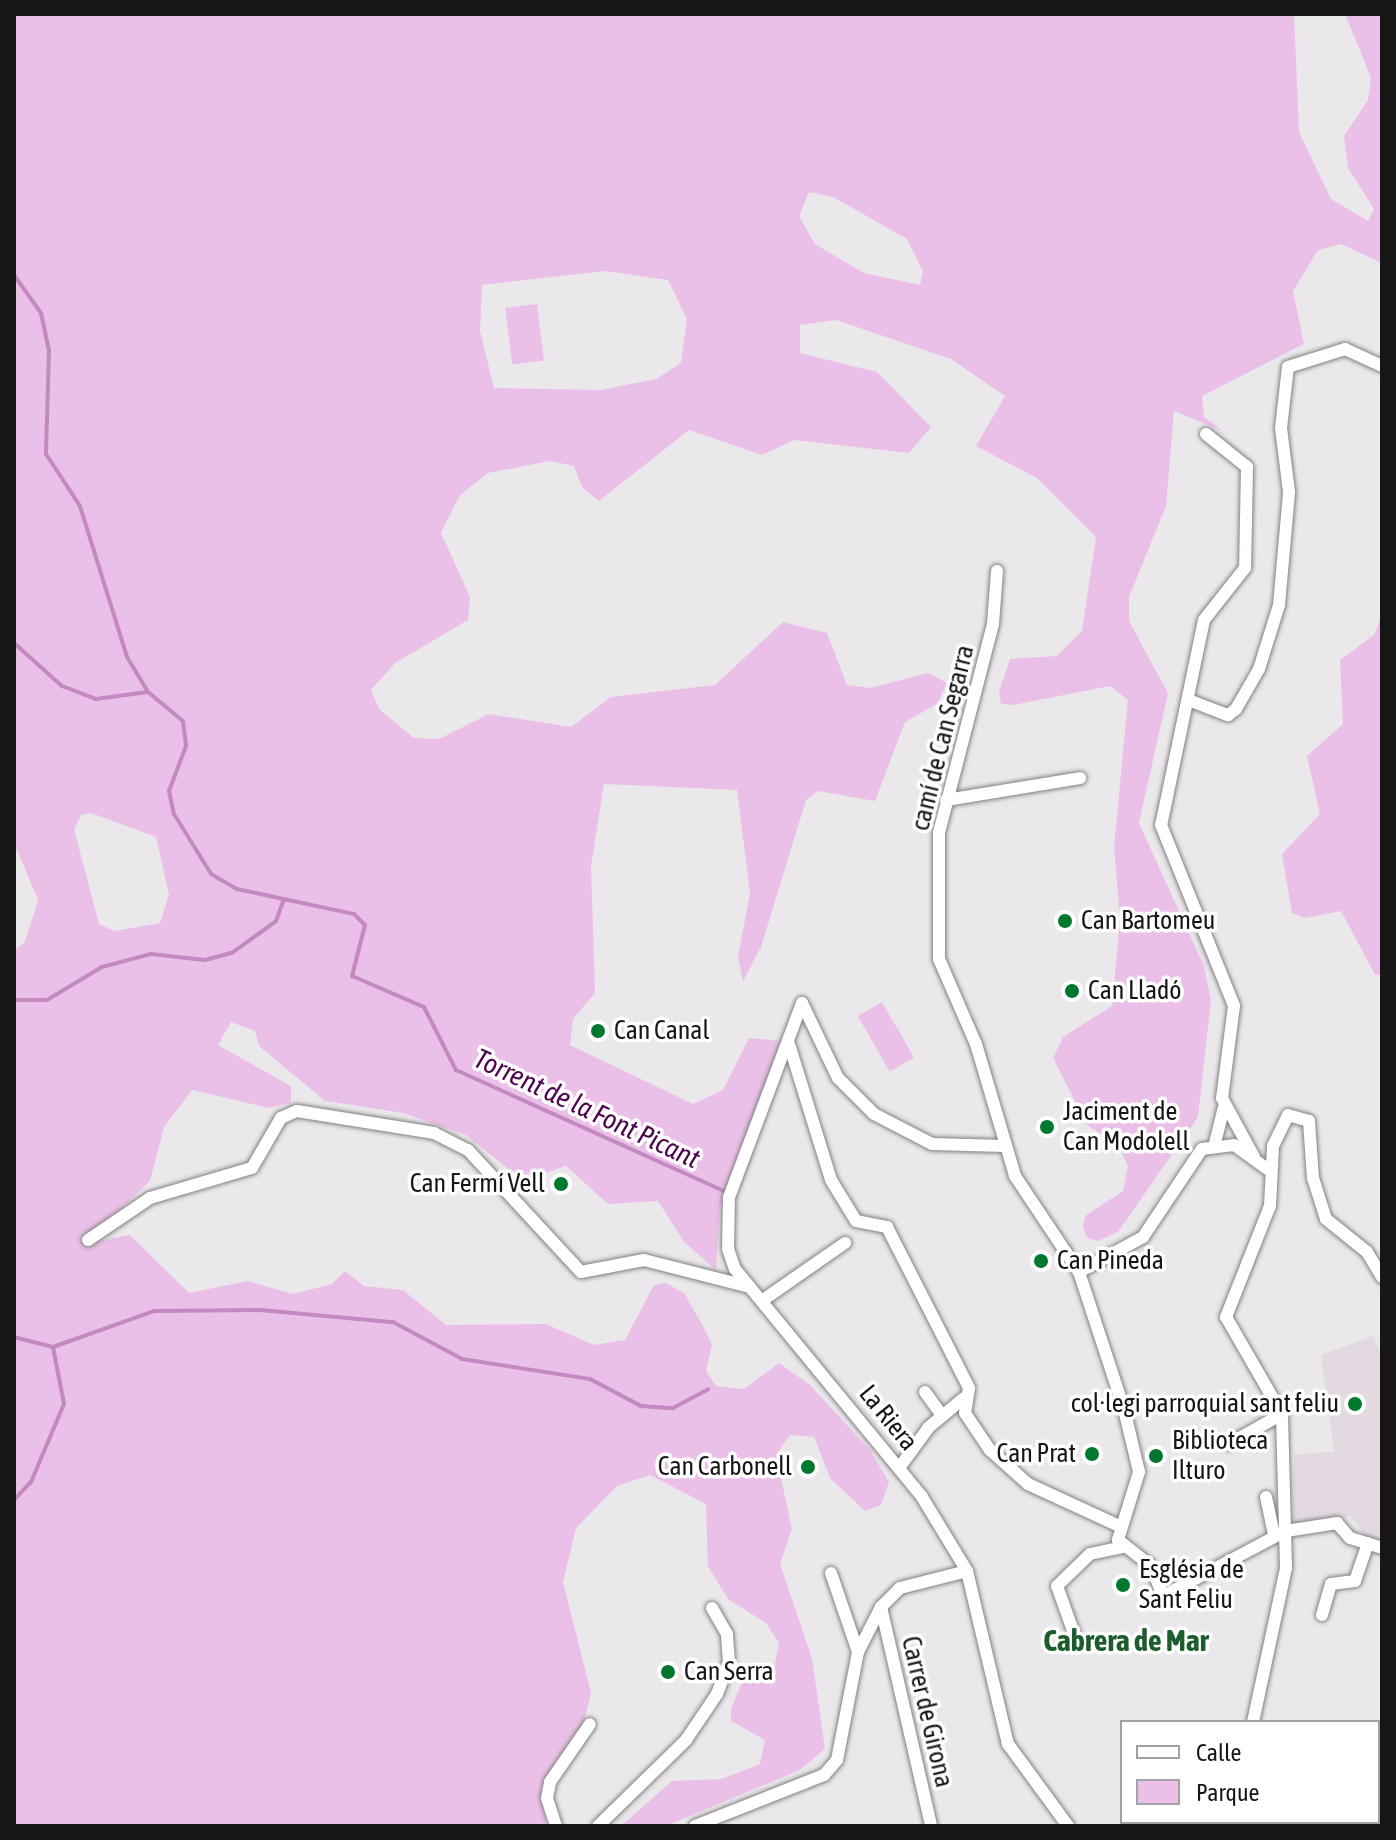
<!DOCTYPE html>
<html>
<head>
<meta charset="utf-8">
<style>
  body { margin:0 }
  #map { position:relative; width:1396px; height:1840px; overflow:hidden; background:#ebe8eb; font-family:"Asap Condensed",sans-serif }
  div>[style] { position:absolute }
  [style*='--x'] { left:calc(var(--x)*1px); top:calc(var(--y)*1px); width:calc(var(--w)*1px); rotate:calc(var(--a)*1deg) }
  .built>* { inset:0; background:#e2d9e1 }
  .green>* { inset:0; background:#ebc0e8; transform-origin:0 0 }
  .stream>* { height:4px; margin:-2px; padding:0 2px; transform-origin:2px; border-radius:2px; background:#c389c0 }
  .roads { filter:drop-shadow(0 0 2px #848184) drop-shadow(0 0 2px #848184) }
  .minor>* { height:12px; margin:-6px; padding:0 6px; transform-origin:6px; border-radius:6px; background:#fff }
  .dots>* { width:22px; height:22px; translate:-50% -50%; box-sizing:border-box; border:4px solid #fff; border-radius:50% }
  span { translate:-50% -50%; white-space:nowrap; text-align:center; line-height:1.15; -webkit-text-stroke:7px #fff; paint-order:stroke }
  .street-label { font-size:26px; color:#171617 }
  .poi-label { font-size:26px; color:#171617 }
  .left { translate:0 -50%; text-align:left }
  .right { translate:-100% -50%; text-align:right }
  .water-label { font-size:28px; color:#4e064e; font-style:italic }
  .quarter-label { font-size:30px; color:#1d5c2d; font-weight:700 }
  .frame { position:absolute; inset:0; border:16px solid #171617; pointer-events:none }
  .legend { position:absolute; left:1120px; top:1720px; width:260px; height:104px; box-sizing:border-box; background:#fff; border:2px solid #a2a2a2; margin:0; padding:10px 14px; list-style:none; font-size:24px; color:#171617 }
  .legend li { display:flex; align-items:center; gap:16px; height:40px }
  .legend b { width:40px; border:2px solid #a2a2a2 }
</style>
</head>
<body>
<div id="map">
  <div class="built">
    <div style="clip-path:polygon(1373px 1336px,1382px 1356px,1382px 1541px,1365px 1536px,1351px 1516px,1293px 1525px,1294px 1454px,1334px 1452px,1321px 1355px)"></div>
  </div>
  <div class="green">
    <div style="clip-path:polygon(evenodd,14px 14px,1294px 14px,1299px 132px,1331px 199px,1368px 221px,1374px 209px,1348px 168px,1344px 136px,1368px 100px,1371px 78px,1345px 14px,1382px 14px,1382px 263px,1341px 244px,1318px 250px,1293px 291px,1304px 344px,1202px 396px,1204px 417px,1223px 431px,1174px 411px,1166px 506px,1129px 597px,1129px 621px,1168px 693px,1139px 823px,1204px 966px,1211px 1000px,1198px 1117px,1118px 1232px,1098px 1241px,1087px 1238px,1083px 1227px,1085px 1216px,1123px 1191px,1128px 1166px,1118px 1145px,1087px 1125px,1053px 1058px,1063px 1037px,1112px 1006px,1120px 918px,1114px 847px,1128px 700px,1110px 686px,1013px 705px,1001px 704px,999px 692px,1010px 659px,1057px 656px,1082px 631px,1096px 537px,1037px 478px,976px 446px,1005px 396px,951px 359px,836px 320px,800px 325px,800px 353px,877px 372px,931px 427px,909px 453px,794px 440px,762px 455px,689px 430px,599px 501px,582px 487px,574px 466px,550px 461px,488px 473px,460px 495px,441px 533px,470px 597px,468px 620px,395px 663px,371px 690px,379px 709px,414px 738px,439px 739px,489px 714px,571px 727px,611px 697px,715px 685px,783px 622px,827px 633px,847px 685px,870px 688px,928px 673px,947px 683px,937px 704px,905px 722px,875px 801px,818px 791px,806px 800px,761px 947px,743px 981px,738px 957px,750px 893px,737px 790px,604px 784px,591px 866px,595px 993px,573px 1019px,570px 1045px,693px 1104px,723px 1090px,749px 1038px,783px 1041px,720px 1206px,716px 1270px,684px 1242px,658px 1201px,608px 1204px,566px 1166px,523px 1181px,466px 1135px,403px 1113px,325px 1101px,259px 1046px,255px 1031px,231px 1022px,218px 1045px,291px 1086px,291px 1103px,269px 1108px,192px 1090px,164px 1127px,150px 1181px,86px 1243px,130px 1235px,189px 1293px,247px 1281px,293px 1294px,332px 1284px,345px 1271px,364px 1286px,403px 1290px,446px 1325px,546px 1324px,594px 1345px,625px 1340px,654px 1285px,666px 1283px,684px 1293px,705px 1330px,712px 1345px,706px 1371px,716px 1386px,744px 1389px,779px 1363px,810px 1385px,870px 1450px,889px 1482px,881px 1505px,865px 1511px,830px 1478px,814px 1437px,790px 1435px,776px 1455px,792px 1529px,780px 1564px,812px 1658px,825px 1749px,800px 1770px,666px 1826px,621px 1826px,672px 1781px,721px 1779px,760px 1764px,765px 1740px,731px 1721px,731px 1709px,742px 1682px,772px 1678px,779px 1643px,766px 1623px,728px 1599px,708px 1566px,706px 1504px,650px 1475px,617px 1486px,576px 1528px,563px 1582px,591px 1693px,583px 1726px,541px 1787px,546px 1826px,14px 1826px,14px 951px,25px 942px,38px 900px,14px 843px,14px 14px,809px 192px,833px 197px,907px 239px,923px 271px,920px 285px,864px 273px,815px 244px,799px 216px,809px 192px,14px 14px,605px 271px,668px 280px,687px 319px,681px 363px,656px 379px,601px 390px,494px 388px,480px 331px,482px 285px,605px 271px,14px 14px,91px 813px,156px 837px,169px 895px,160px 923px,114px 931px,99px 924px,74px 829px,81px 815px,91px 813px)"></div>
    <div style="left:537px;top:304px;width:57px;height:32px;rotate:83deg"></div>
    <div style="clip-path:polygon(1382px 615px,1382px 974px,1375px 975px,1341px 911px,1305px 918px,1292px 913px,1282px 854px,1320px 814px,1307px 756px,1343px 724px,1340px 660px,1374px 635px)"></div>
    <div style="left:882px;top:1002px;width:64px;height:28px;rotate:60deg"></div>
  </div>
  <div class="stream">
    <div style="--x:14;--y:275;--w:47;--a:54.6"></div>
    <div style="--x:41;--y:313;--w:39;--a:78"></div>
    <div style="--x:49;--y:351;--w:103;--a:91.7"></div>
    <div style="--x:46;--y:454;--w:62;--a:56.8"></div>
    <div style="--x:80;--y:506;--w:158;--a:72.7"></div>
    <div style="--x:127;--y:657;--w:41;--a:59"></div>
    <div style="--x:148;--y:692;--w:45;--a:39.6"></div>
    <div style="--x:183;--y:721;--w:25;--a:83"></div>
    <div style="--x:186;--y:746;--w:48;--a:110.7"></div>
    <div style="--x:169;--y:791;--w:24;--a:78"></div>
    <div style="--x:174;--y:814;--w:70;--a:58.3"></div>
    <div style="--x:211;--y:874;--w:30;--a:30"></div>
    <div style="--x:237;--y:889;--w:120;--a:12.1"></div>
    <div style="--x:354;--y:914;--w:16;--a:45"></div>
    <div style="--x:365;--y:925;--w:53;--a:104.3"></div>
    <div style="--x:352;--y:976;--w:78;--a:23.3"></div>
    <div style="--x:424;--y:1007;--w:71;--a:63.1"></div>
    <div style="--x:456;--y:1070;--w:294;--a:24.3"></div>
    <div style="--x:14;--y:643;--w:64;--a:41.9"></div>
    <div style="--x:62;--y:686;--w:36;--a:21"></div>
    <div style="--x:96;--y:699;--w:52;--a:-7.7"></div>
    <div style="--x:14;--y:1000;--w:33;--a:0"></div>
    <div style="--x:47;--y:1000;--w:64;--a:-31"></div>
    <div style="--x:102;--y:967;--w:51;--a:-14.9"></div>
    <div style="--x:151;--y:954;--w:54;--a:6.3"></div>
    <div style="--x:205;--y:960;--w:28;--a:-15"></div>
    <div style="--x:232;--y:953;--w:54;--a:-36"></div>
    <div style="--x:276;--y:921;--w:23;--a:-70"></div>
    <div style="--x:14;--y:1337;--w:40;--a:14.4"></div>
    <div style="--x:53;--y:1347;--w:107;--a:-19.6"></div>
    <div style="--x:154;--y:1311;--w:106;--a:-0.5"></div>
    <div style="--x:260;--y:1310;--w:134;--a:5.2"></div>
    <div style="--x:393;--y:1322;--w:78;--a:28.2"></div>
    <div style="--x:462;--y:1359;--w:130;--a:8.9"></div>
    <div style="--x:590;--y:1379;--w:58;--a:27.9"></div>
    <div style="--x:641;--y:1406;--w:32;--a:4"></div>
    <div style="--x:673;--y:1408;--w:40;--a:-28"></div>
    <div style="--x:14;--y:1500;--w:25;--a:-47"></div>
    <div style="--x:31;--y:1482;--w:85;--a:-67.1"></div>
    <div style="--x:64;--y:1404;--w:58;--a:-100.9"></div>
  </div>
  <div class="roads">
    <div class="minor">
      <div style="--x:1206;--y:434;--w:53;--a:38.8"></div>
      <div style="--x:1247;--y:467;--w:101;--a:91.1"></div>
      <div style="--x:1245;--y:568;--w:66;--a:128.3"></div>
      <div style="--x:1204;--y:620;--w:209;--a:101.8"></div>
      <div style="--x:1161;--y:825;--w:195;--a:68"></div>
      <div style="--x:1234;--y:1006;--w:93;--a:97.4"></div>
      <div style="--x:1222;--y:1098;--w:67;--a:61.5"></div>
      <div style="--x:997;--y:571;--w:53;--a:94.3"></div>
      <div style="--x:993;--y:624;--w:216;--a:104.5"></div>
      <div style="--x:939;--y:833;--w:126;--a:90"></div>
      <div style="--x:939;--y:959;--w:93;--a:66.5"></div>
      <div style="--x:976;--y:1044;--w:138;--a:73.5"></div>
      <div style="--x:1015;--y:1176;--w:115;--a:56.3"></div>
      <div style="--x:1079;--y:1272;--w:144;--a:71.8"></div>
      <div style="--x:1124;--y:1409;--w:65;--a:76.6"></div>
      <div style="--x:1139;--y:1472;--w:71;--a:107.2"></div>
      <div style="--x:1118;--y:1540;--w:42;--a:38.2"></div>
      <div style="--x:1151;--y:1566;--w:32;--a:68"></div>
      <div style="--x:1163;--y:1596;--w:139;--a:-27.9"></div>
      <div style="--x:1286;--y:1531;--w:52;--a:-8.9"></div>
      <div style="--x:1337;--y:1523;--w:20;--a:49"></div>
      <div style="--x:1350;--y:1538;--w:34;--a:17"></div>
      <div style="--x:1191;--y:701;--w:40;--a:21"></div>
      <div style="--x:1228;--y:715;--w:10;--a:-37"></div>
      <div style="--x:1236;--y:709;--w:46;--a:-60.1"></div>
      <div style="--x:1259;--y:669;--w:67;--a:-72.6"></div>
      <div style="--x:1279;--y:605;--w:113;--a:-84.9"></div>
      <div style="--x:1289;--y:492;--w:64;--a:-97.1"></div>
      <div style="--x:1281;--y:428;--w:61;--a:-83.5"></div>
      <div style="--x:1288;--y:367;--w:60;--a:-17.5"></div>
      <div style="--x:1345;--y:349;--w:41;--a:24.7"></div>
      <div style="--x:946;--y:800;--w:136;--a:-9.3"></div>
      <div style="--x:802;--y:1003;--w:207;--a:110.6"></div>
      <div style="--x:729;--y:1197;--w:52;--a:91.1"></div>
      <div style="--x:728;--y:1249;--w:21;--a:71"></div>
      <div style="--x:735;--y:1269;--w:295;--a:50.6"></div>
      <div style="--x:922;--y:1497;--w:87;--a:58.7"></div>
      <div style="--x:967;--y:1571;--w:178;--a:76.7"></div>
      <div style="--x:1008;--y:1744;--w:102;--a:53.8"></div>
      <div style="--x:802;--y:1003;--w:83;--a:64.4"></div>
      <div style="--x:838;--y:1078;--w:51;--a:45"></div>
      <div style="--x:874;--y:1114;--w:65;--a:27.3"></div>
      <div style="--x:932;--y:1144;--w:72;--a:1.6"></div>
      <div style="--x:789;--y:1044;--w:142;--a:72.8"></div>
      <div style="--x:831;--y:1180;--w:48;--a:58.6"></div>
      <div style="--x:856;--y:1221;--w:32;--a:11"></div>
      <div style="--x:887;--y:1227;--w:181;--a:63"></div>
      <div style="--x:969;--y:1388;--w:25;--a:99"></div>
      <div style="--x:965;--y:1413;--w:45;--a:56"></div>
      <div style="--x:990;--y:1450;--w:51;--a:41.8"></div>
      <div style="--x:1028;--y:1484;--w:98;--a:24.7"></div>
      <div style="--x:1215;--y:1143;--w:37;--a:-76"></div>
      <div style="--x:88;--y:1240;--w:75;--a:-34.1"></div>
      <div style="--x:150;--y:1198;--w:106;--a:-16.4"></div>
      <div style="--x:252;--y:1168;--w:58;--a:-59.9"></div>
      <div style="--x:281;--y:1118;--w:17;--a:-24"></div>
      <div style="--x:297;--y:1111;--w:139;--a:9.1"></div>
      <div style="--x:434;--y:1133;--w:38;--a:27"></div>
      <div style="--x:468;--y:1150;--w:166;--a:47.2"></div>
      <div style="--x:581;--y:1272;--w:64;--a:-10.8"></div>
      <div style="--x:644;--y:1260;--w:109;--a:14.3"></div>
      <div style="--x:1079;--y:1272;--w:73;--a:-28.7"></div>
      <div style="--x:1143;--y:1237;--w:106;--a:-56.2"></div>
      <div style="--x:1202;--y:1149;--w:32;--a:-7"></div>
      <div style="--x:1234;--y:1145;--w:44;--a:35.8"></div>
      <div style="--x:763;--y:1300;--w:100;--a:-34.8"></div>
      <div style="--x:925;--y:1392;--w:29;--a:54"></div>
      <div style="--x:1229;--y:1444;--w:61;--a:-29.5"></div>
      <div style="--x:899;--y:1468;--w:51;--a:-53.8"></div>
      <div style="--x:929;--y:1427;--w:45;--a:-39.6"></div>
      <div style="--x:1266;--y:1497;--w:40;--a:78"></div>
      <div style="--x:831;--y:1573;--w:83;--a:71.1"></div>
      <div style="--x:881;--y:1607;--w:225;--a:77.1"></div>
      <div style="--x:1322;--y:1615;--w:32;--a:-74"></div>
      <div style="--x:1331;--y:1584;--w:24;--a:-7"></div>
      <div style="--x:1355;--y:1581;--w:40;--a:-71.1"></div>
      <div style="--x:1076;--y:1639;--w:56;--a:-109.7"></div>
      <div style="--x:1057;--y:1586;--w:46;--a:-44.1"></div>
      <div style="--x:1090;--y:1554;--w:33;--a:-12"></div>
      <div style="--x:1253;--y:1722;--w:157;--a:-77.9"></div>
      <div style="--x:1286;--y:1568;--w:154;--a:-91.5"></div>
      <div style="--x:1282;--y:1414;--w:112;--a:-120"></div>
      <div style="--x:1226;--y:1317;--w:119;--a:-68.4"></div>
      <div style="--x:1270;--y:1206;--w:60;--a:-87.1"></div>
      <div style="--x:1273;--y:1146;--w:34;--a:-64"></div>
      <div style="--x:1288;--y:1115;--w:22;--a:16"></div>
      <div style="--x:1309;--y:1121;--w:57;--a:86"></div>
      <div style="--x:1313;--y:1178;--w:43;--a:72.4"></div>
      <div style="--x:1326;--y:1219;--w:53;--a:38.8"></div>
      <div style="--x:1367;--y:1252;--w:29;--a:59"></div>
      <div style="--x:556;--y:1826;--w:29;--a:-108"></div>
      <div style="--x:547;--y:1798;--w:16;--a:-79"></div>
      <div style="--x:550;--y:1782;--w:70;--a:-55.4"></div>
      <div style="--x:598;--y:1826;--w:123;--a:-44.3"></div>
      <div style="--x:686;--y:1740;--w:55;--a:-56"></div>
      <div style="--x:717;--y:1694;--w:33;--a:-69"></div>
      <div style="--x:729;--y:1663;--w:29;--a:-94"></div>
      <div style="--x:727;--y:1634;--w:30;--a:-120"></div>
      <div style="--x:695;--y:1826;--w:139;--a:-21.6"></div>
      <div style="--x:824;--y:1775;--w:20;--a:-49"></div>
      <div style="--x:837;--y:1760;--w:110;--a:-79"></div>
      <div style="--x:858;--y:1652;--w:51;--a:-62.9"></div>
      <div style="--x:881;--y:1607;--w:27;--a:-45"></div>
      <div style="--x:900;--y:1588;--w:69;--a:-14.2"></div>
      <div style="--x:1221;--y:1826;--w:4;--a:-63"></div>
    </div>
  </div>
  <div class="dots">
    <div style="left:1065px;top:921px;background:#00792f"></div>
    <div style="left:1072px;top:991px;background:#00792f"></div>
    <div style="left:598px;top:1031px;background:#00792f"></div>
    <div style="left:1047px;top:1127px;background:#00792f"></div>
    <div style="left:561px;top:1184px;background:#00792f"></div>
    <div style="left:1041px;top:1261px;background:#00792f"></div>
    <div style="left:1355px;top:1404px;background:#00792f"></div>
    <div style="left:1092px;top:1454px;background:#00792f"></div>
    <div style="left:1156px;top:1456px;background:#00792f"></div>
    <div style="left:808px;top:1467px;background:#00792f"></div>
    <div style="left:1123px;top:1585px;background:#00792f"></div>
    <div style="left:668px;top:1672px;background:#00792f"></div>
  </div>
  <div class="street-label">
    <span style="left:943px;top:738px;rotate:-76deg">camí de Can Segarra</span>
    <span style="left:888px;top:1418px;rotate:51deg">La Riera</span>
    <span style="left:927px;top:1712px;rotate:77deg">Carrer de Girona</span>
  </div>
  <div class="poi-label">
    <span class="left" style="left:1081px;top:921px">Can Bartomeu</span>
    <span class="left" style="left:1088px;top:991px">Can Lladó</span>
    <span class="left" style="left:614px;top:1031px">Can Canal</span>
    <span class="left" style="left:1063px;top:1127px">Jaciment de<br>Can Modolell</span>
    <span class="right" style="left:545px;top:1184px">Can Fermí Vell</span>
    <span class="left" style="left:1057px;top:1261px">Can Pineda</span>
    <span class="right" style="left:1339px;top:1404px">col·legi parroquial sant feliu</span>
    <span class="left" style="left:1172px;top:1456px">Biblioteca<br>Ilturo</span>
    <span class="right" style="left:1076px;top:1454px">Can Prat</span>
    <span class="right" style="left:792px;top:1467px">Can Carbonell</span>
    <span class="left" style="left:1139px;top:1585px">Església de<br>Sant Feliu</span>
    <span class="left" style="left:684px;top:1672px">Can Serra</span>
  </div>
  <div class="water-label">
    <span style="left:587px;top:1108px;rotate:25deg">Torrent de la Font Picant</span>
  </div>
  <div class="quarter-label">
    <span style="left:1126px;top:1640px">Cabrera de Mar</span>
  </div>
  <div class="frame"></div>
  <ul class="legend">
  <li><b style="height:10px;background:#fff"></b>Calle</li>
  <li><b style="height:22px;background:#ebc0e8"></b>Parque</li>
  </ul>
</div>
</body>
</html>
